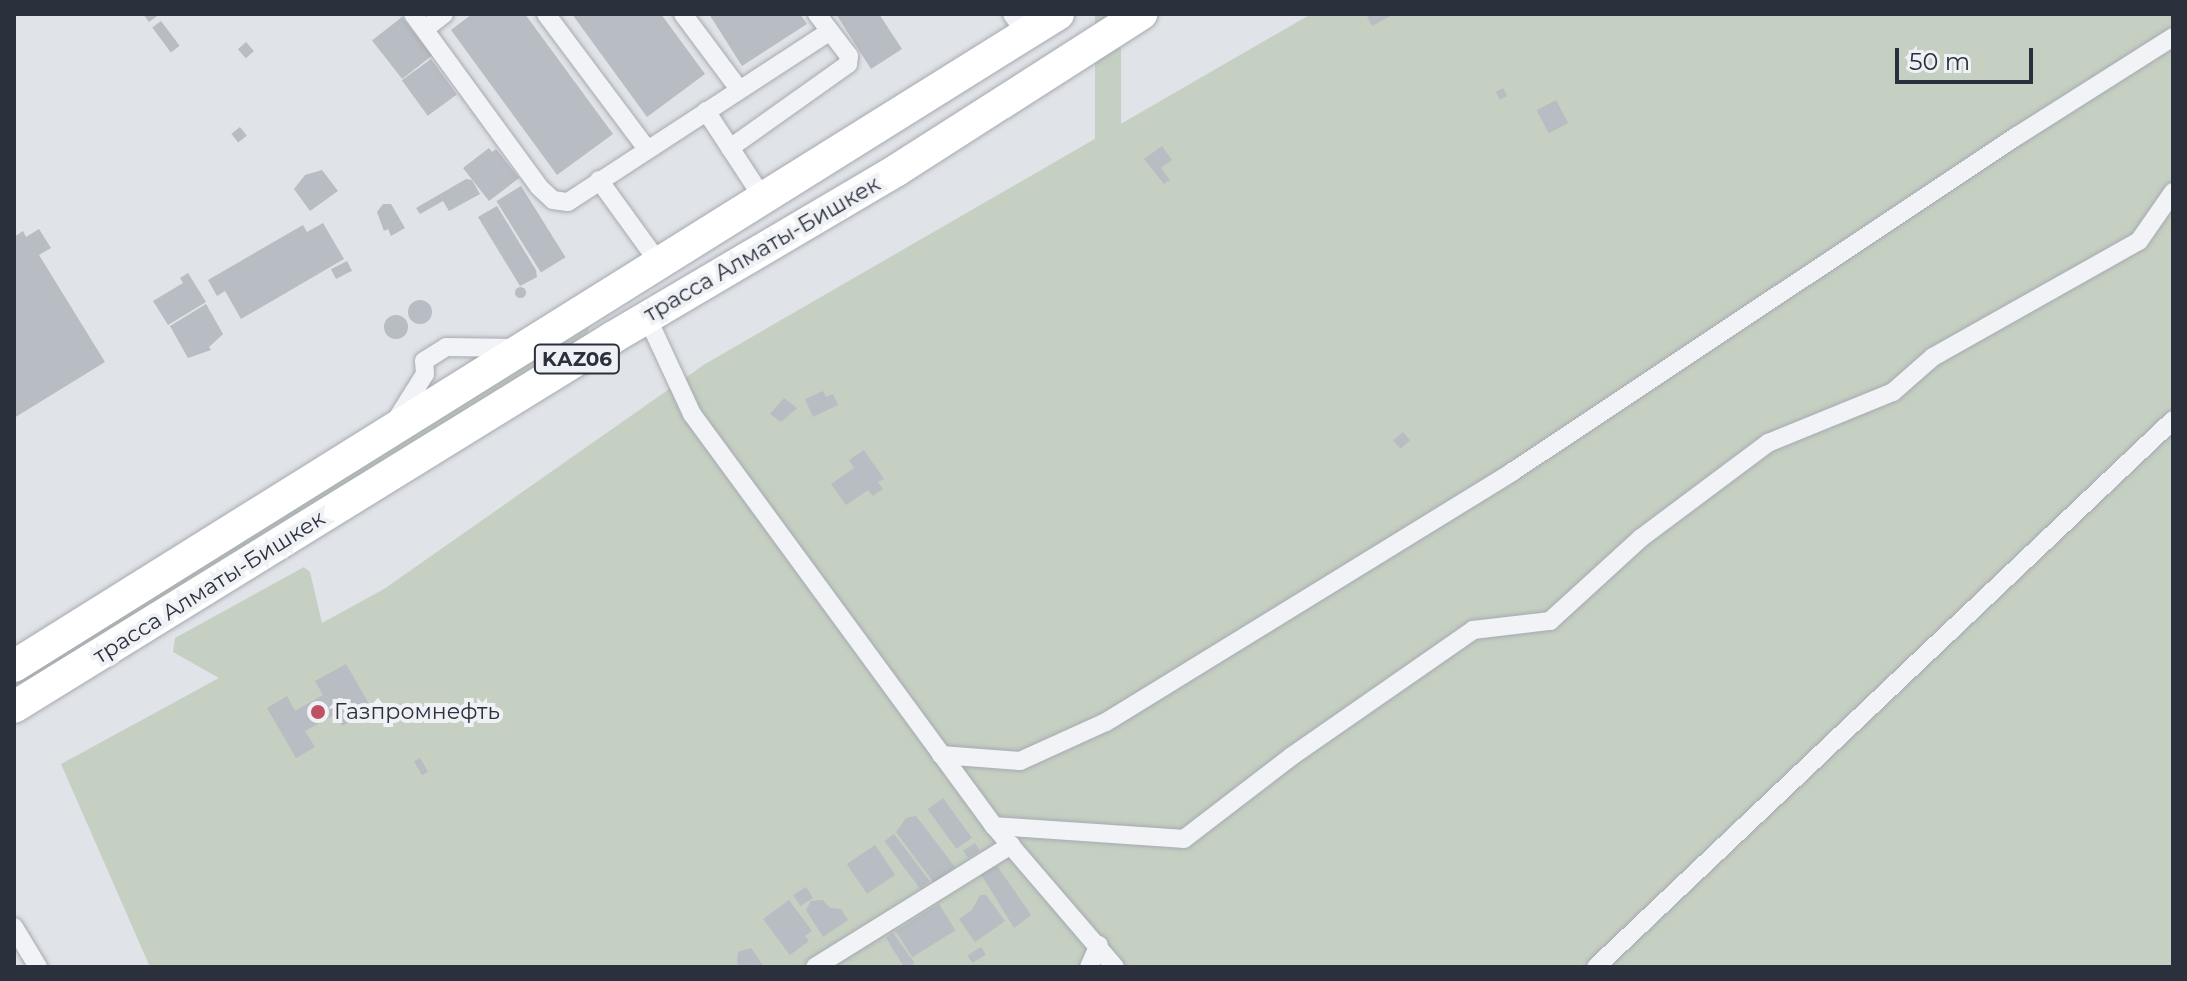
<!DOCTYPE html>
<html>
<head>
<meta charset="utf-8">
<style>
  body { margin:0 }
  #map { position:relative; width:2187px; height:981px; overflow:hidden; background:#e0e3e7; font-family:Montserrat,sans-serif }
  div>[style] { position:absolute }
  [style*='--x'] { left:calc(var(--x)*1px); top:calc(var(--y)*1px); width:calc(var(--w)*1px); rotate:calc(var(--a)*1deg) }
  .green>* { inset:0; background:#c5d0c2; transform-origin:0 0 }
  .building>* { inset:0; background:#b8bcc3; transform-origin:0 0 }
  .round { border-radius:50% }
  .roads { filter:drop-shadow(0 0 2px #a6aab1) drop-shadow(0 0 2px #a6aab1) }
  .street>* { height:18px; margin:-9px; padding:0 9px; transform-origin:9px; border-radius:9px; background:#f2f3f6 }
  .highway>* { height:32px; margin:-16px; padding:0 16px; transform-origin:16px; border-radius:16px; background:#fff }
  .dots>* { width:22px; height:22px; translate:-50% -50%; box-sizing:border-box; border:4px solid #eff1f5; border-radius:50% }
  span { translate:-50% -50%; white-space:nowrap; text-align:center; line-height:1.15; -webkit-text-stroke:8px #eff1f5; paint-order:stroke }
  .shield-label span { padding:2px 6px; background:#eff1f5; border:2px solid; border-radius:6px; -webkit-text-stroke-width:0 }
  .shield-label { font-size:20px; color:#2a313d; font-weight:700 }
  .street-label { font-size:22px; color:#2a313d }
  .poi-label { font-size:22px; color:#2a313d }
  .left { translate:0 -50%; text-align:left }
  .frame { position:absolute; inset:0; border:16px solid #2a313d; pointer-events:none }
  .scale { position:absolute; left:1895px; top:48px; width:138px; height:36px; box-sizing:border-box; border:4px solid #2a313d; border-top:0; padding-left:10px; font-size:24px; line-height:28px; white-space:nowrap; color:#2a313d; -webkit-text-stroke:6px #eff1f5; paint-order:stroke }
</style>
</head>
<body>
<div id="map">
  <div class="green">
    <div style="left:1095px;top:14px;width:26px;height:203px"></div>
    <div style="clip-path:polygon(1311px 14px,2173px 14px,2173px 967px,150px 967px,61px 764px,219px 678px,173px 652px,175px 638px,304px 567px,310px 572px,322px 623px,384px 589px,705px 364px)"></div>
    <div style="clip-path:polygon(589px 327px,586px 340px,14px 697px,14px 682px)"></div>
  </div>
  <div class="building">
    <div style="clip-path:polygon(143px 14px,160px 14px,149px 22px)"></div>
    <div style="clip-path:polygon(472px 14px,525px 14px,613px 134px,557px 175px,451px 30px)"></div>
    <div style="clip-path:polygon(572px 14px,661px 14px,705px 74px,647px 117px)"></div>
    <div style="clip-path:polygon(709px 14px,800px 14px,807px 24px,742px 66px)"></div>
    <div style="clip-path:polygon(836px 14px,879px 14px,902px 49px,871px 69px)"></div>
    <div style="clip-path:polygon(1366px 14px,1394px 14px,1372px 26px)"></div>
    <div style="left:402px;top:17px;width:49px;height:38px;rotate:52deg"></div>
    <div style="left:161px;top:21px;width:31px;height:11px;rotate:53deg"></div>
    <div style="left:246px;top:42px;width:12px;height:11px;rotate:48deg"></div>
    <div style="left:431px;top:59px;width:44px;height:36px;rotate:54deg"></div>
    <div style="left:1503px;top:88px;width:9px;height:8px;rotate:63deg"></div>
    <div style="left:1556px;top:100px;width:26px;height:22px;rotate:62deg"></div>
    <div style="left:240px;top:127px;width:11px;height:11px;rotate:52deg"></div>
    <div style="clip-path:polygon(1162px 146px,1172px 160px,1161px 168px,1170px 180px,1164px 184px,1144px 159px)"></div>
    <div style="clip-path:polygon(489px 148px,492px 152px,496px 149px,519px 178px,489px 201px,463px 168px)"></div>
    <div style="clip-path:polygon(322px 170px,338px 191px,310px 211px,294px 189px,305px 175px)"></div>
    <div style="clip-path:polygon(466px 179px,472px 180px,480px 194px,449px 211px,443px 201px,420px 214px,416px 208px)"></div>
    <div style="left:521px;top:186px;width:84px;height:29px;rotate:58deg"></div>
    <div style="clip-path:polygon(383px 204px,391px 204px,405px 228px,391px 236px,388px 229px,384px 231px,377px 212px)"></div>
    <div style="clip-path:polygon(497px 206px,536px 270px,537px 277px,520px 286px,478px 217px)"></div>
    <div style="clip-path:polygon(323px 223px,344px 259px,241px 319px,225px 291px,217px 296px,208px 280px,303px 225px,307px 232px)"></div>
    <div style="clip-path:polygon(39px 229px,51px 248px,39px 255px,105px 362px,14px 418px,14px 237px,23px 231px,26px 237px)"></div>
    <div style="left:347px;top:261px;width:11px;height:18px;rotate:63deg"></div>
    <div style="clip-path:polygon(188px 273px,206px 302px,168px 325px,153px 301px,183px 283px,180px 278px)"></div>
    <div class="round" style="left:514.5px;top:286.5px;width:11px;height:11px"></div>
    <div class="round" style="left:408px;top:300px;width:24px;height:24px"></div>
    <div style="clip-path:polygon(206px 304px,223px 334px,209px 347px,211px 350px,188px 358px,170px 326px)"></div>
    <div class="round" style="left:384px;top:315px;width:24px;height:24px"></div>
    <div style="clip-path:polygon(823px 391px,826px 397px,833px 394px,838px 405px,813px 417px,805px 399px)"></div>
    <div style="clip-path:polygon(784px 398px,797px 408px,781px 422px,770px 414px)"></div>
    <div style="left:1403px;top:432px;width:11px;height:13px;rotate:49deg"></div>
    <div style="clip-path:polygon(864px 450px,884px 479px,878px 482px,883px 489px,873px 496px,868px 490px,846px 505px,831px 484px,854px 468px,849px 460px)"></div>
    <div style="clip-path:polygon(346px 664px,372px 709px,342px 726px,336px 714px,305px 731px,315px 747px,296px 758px,267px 708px,287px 696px,295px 711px,323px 695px,315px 681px)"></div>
    <div style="left:420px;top:758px;width:16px;height:7px;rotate:60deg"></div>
    <div style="left:943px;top:798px;width:49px;height:19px;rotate:54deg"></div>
    <div style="clip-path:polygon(916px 816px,955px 867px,934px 883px,896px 832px,906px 818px)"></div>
    <div style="left:894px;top:834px;width:59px;height:12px;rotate:53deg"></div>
    <div style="left:975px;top:843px;width:9px;height:14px;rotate:58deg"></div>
    <div style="left:875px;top:845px;width:36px;height:34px;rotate:56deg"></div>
    <div style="clip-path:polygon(992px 866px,998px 867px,1031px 915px,1014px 928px,981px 874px)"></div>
    <div style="left:806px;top:887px;width:13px;height:15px;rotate:58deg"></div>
    <div style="clip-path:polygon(980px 895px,986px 895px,1005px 921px,975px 942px,959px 919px,972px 910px)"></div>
    <div style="clip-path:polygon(789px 900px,812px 931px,805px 936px,809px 941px,790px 955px,763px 919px)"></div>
    <div style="clip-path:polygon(823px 900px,830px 908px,841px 909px,848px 920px,823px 937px,806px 910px,811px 901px)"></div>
    <div style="left:939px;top:904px;width:31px;height:51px;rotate:58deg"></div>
    <div style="clip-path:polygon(893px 933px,914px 962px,912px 967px,904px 967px,886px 938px)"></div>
    <div style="left:981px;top:947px;width:9px;height:16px;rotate:58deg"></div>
    <div style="clip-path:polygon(751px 948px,764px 967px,740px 967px,737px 963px,738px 952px)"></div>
  </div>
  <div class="roads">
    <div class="street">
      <div style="--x:413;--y:14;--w:214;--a:53.9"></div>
      <div style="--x:539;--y:187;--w:19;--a:43"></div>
      <div style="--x:553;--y:200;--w:15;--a:8"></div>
      <div style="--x:568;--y:202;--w:311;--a:-33.1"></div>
      <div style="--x:546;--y:14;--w:169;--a:53.2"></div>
      <div style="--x:683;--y:14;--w:94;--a:53.3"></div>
      <div style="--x:1012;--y:14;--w:24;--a:54"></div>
      <div style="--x:425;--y:29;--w:24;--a:-38"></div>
      <div style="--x:706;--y:111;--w:104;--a:56.8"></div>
      <div style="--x:730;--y:148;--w:145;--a:-35.4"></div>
      <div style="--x:848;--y:64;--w:8;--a:-83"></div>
      <div style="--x:849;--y:56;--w:53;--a:-127.3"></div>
      <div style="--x:599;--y:180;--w:102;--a:54.1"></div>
      <div style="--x:647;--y:317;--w:107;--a:65.1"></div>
      <div style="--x:692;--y:414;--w:511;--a:53.76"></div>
      <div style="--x:994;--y:826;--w:186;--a:49.4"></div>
      <div style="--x:396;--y:420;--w:54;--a:-57.8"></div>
      <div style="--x:425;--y:374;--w:13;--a:-94"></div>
      <div style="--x:424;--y:361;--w:26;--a:-32"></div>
      <div style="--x:446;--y:347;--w:69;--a:0.8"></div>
      <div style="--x:941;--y:755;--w:79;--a:4.3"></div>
      <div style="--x:1020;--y:761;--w:94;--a:-24.4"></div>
      <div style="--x:1106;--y:722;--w:477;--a:-31.6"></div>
      <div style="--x:1512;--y:472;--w:607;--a:-33.64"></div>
      <div style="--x:2017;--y:136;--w:185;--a:-32.4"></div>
      <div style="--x:994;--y:826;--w:190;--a:3.9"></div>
      <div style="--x:1184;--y:839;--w:136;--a:-37.5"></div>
      <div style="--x:1292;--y:756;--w:221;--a:-34.8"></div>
      <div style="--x:1473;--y:630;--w:78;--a:-6.7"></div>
      <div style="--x:1550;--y:621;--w:123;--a:-42.4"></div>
      <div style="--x:1641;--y:538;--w:159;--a:-36.8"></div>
      <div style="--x:1768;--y:443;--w:135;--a:-22.2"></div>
      <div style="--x:1893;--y:392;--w:53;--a:-41.2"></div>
      <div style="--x:1933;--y:357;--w:236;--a:-29.4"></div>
      <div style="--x:2139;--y:241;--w:60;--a:-55.2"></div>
      <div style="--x:14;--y:927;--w:47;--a:59"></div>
      <div style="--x:815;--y:967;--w:231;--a:-31.9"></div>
      <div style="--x:1089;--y:967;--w:24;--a:-66"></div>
      <div style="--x:1596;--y:967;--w:795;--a:-43.47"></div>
    </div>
    <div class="highway">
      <div style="--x:14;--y:666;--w:1231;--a:-31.99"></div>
      <div style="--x:14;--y:707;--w:703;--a:-31.68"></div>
      <div style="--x:612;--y:338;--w:331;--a:-30.5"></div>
      <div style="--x:897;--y:170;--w:290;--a:-32.6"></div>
    </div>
  </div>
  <div class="dots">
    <div style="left:318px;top:712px;background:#bf5260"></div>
  </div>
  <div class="shield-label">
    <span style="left:577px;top:359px">KАZ06</span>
  </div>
  <div class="street-label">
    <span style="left:762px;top:249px;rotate:-30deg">трасса Алматы-Бишкек</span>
    <span style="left:209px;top:587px;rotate:-32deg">трасса Алматы-Бишкек</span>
  </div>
  <div class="poi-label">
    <span class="left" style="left:334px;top:712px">Газпромнефть</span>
  </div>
  <div class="frame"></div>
  <div class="scale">50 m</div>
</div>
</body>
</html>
